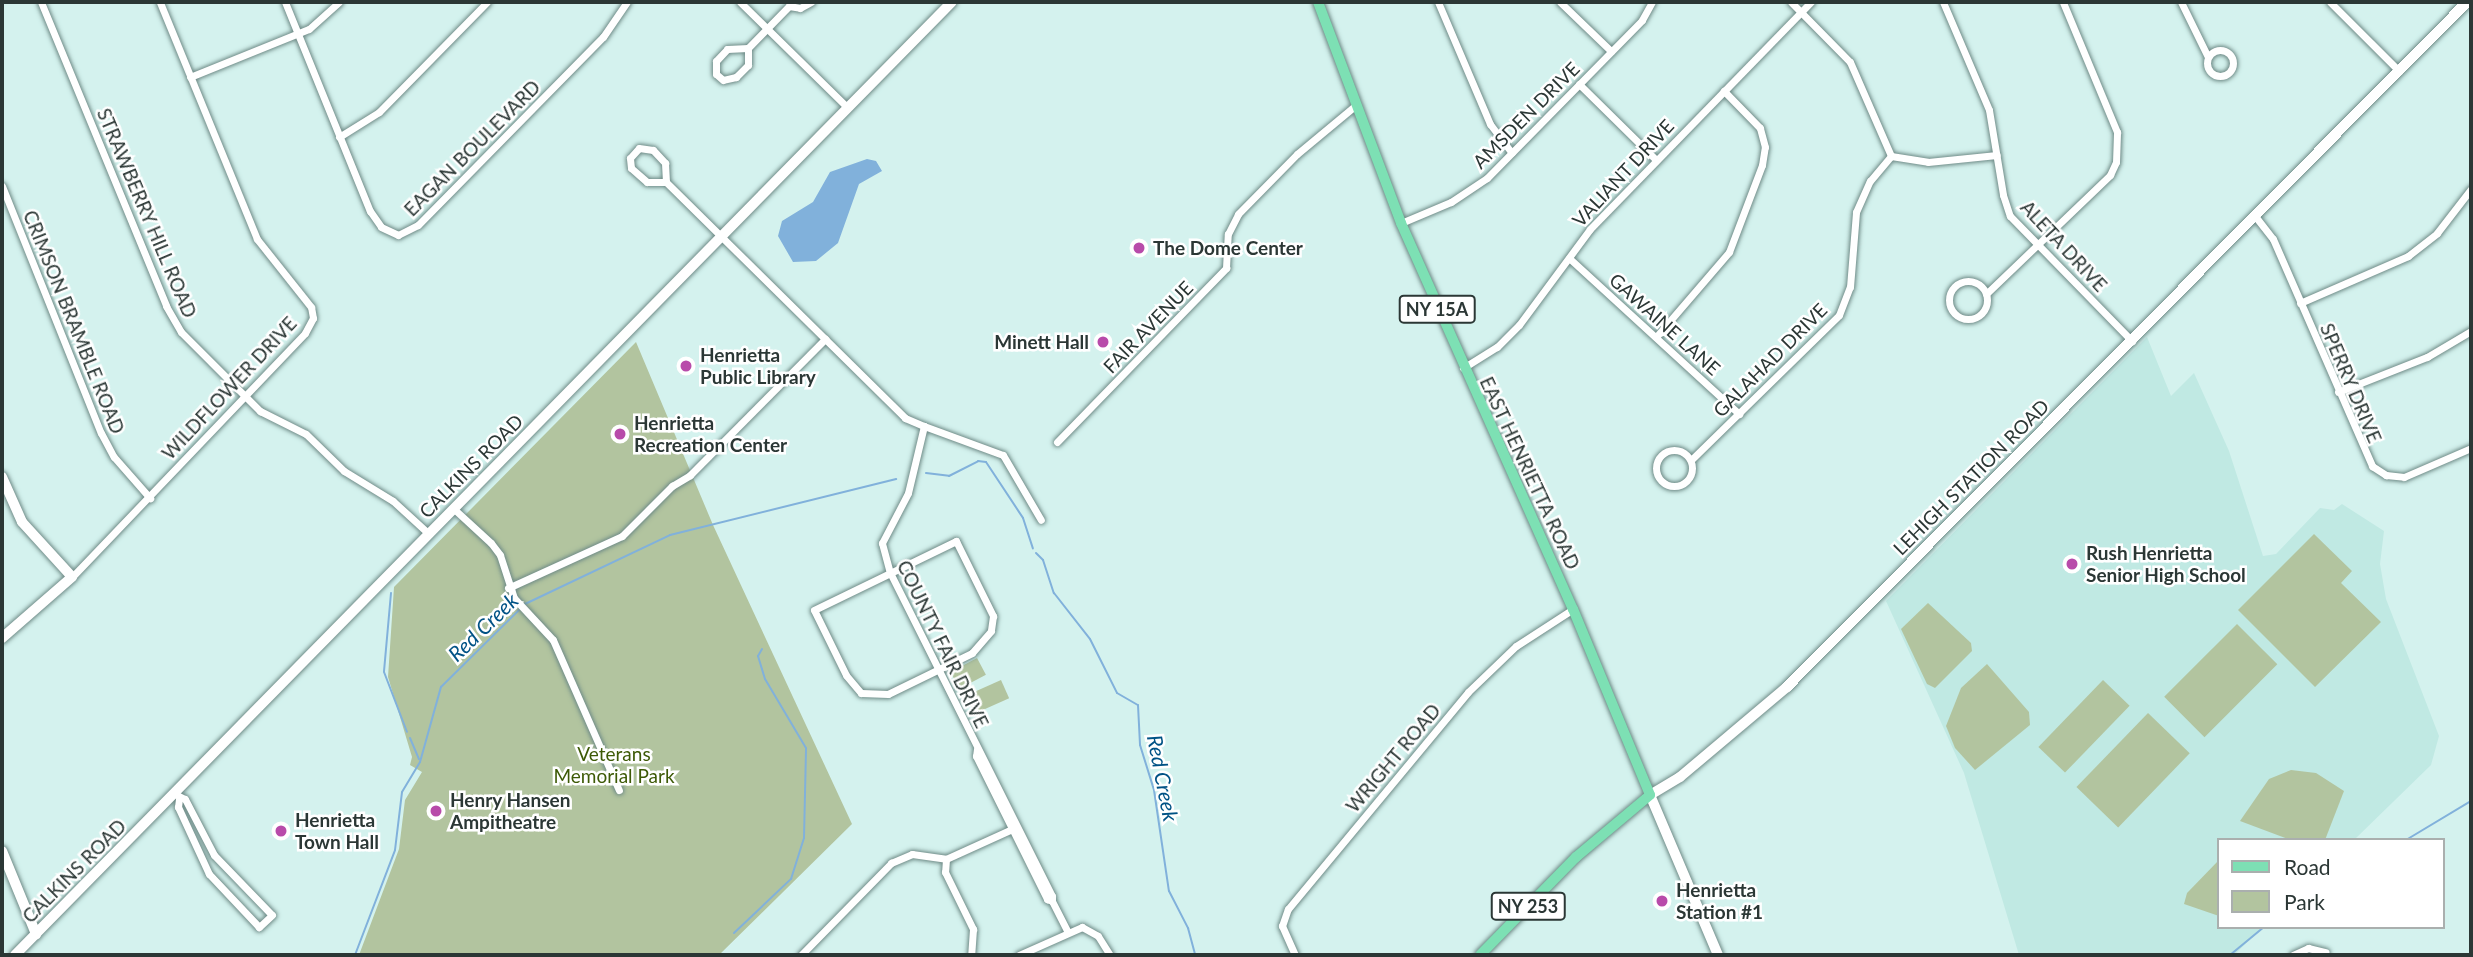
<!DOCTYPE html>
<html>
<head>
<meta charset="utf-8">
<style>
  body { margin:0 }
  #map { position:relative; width:2473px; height:957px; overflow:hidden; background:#d4f2ee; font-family:Lato,sans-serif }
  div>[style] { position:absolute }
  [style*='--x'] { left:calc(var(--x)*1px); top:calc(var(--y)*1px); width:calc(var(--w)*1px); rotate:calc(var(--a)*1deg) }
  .built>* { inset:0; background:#c0e9e3 }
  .green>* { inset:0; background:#b2c49f; transform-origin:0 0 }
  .water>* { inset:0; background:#81b1db }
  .stream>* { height:2px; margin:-1px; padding:0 1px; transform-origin:1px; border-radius:1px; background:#81b1db }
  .roads { filter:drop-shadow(0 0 2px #6f8b87) drop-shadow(0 0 2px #6f8b87) }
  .street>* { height:7px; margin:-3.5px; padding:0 3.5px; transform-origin:3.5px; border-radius:3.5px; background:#fff }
  .street>.ring { margin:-3.5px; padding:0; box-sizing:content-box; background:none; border:7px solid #fff; border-radius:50% }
  .secondary>* { height:10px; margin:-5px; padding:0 5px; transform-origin:5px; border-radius:5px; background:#fff }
  .primary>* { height:10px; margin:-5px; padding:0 5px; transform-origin:5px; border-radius:5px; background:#7de0b4 }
  .dots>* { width:19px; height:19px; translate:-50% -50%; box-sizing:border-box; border:4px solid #fff; border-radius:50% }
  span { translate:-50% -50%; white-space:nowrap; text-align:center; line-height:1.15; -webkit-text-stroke:5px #fff; paint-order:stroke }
  .shield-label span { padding:2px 5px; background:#fff; border:2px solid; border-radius:5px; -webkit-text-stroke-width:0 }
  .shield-label { font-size:18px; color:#2b3735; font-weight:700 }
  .street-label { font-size:19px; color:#2b3735 }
  .poi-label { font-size:19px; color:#2b3735; font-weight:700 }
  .left { translate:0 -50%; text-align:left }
  .right { translate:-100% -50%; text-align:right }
  .park-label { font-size:19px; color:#3d5a06 }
  .water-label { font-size:21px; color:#005285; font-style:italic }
  .frame { position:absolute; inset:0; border:4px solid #2b3735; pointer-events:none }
  .legend { position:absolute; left:2217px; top:838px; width:228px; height:91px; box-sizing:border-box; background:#fff; border:2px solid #aaafae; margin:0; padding:9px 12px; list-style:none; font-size:21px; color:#2b3735 }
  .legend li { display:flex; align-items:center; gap:14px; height:35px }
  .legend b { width:35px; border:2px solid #aaafae }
</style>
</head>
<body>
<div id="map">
  <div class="built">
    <div style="clip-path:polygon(2147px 337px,2171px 396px,2194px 373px,2229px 451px,2263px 556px,2276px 554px,2320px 508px,2334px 510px,2342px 504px,2384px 531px,2380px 564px,2386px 599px,2439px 736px,2431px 765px,2354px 840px,2219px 840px,2219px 927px,2263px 927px,2234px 955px,2019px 955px,1964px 773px,1886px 601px)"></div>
  </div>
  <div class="green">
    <div style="clip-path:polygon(636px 342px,713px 525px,852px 824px,719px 955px,359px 955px,399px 849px,405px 800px,422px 772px,410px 765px,412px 757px,388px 677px,394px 587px)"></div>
    <div style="clip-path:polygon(2314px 534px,2352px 571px,2341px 583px,2381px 622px,2315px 687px,2238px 610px)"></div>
    <div style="clip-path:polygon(1928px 603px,1971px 643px,1972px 651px,1935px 688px,1927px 684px,1901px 629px)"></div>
    <div style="left:2237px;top:624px;width:57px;height:103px;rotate:45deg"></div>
    <div style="left:977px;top:658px;width:19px;height:30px;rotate:62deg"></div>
    <div style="clip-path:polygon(1987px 664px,2029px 712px,2030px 725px,1975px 770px,1955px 748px,1946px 726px,1961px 688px)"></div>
    <div style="left:1001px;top:680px;width:20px;height:38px;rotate:66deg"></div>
    <div style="left:2103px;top:680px;width:37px;height:93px;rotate:44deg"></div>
    <div style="left:2148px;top:713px;width:58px;height:103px;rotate:44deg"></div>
    <div style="clip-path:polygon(2291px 770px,2316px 773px,2344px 791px,2325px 840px,2291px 840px,2240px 821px,2269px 779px)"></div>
    <div style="clip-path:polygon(2219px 860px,2219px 916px,2184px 904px,2187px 893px)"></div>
  </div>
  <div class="water">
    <div style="clip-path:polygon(867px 159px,876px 161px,882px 171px,859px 184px,838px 243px,816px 261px,793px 262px,778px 236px,782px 221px,813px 202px,830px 172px)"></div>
  </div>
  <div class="stream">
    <div style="--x:926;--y:473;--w:23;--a:7"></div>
    <div style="--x:949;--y:476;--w:33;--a:-27"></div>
    <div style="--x:978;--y:461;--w:8;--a:7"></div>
    <div style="--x:986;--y:462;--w:67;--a:56.5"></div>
    <div style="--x:1023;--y:518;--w:32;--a:72"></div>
    <div style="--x:1036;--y:553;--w:10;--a:45"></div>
    <div style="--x:1043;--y:560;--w:35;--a:72"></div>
    <div style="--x:1054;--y:593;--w:58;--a:52"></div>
    <div style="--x:1090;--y:639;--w:60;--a:63.4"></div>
    <div style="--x:1117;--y:693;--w:24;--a:30"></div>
    <div style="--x:1138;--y:705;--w:40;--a:87.1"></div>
    <div style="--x:1140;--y:745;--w:47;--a:72.7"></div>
    <div style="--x:1154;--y:790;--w:102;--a:81.6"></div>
    <div style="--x:1169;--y:891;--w:42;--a:62.8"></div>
    <div style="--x:1188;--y:928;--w:28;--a:75"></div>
    <div style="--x:391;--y:593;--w:79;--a:95.1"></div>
    <div style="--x:384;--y:672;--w:64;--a:69"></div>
    <div style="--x:525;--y:604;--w:161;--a:-25.4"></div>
    <div style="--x:670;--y:535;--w:233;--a:-13.9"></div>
    <div style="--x:410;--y:738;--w:23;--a:67"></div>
    <div style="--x:2406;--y:840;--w:76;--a:-31"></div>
    <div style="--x:734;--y:933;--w:79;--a:-43.5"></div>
    <div style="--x:791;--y:879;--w:43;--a:-72.4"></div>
    <div style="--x:804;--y:838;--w:90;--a:-88.7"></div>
    <div style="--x:806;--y:748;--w:80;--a:-120.7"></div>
    <div style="--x:765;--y:679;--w:24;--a:-107"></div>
    <div style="--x:758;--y:656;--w:8;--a:-60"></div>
    <div style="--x:355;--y:955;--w:112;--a:-69.1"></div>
    <div style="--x:395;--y:850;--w:58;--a:-83.1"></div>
    <div style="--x:402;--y:792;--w:35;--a:-59"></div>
    <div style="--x:420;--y:762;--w:78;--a:-74.4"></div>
    <div style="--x:441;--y:687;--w:112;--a:-44.6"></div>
    <div style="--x:2230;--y:955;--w:44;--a:-39.5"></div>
  </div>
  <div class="roads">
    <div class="street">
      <div style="--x:41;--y:2;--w:329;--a:67.6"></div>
      <div style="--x:166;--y:306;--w:30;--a:60"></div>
      <div style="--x:181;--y:332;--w:112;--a:45"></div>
      <div style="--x:260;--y:411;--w:51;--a:26.6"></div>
      <div style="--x:306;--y:434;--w:53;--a:44.2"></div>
      <div style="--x:344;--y:471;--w:57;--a:31.5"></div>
      <div style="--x:393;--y:501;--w:49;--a:42.5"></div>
      <div style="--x:285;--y:2;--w:226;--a:67.9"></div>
      <div style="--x:370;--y:211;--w:19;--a:55"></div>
      <div style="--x:381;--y:227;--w:19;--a:25"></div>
      <div style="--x:398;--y:235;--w:22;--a:-27"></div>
      <div style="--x:418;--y:225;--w:264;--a:-45.5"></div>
      <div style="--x:603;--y:37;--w:42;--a:-55.6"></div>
      <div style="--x:740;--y:2;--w:151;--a:44.5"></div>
      <div style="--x:1438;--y:2;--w:133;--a:66.9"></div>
      <div style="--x:1490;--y:124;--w:36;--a:53"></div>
      <div style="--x:1560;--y:2;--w:71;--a:43.9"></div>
      <div style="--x:1791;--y:2;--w:84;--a:45.5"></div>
      <div style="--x:1850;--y:62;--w:103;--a:66.4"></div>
      <div style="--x:1943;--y:2;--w:117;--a:66.9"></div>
      <div style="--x:1989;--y:110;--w:86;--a:80.6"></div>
      <div style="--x:2003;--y:195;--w:22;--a:72"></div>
      <div style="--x:2010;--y:216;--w:175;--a:45.7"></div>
      <div style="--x:2181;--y:2;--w:61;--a:63.9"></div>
      <div style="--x:2330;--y:2;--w:98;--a:45"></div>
      <div style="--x:789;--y:6;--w:11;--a:10"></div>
      <div style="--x:800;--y:8;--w:13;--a:-29"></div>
      <div style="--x:748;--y:48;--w:17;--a:90"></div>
      <div style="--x:748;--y:65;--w:17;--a:135"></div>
      <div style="--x:736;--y:77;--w:13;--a:167"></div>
      <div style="--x:723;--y:80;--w:9;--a:-139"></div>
      <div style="--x:716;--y:74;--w:13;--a:-90"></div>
      <div style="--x:716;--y:61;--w:16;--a:-47"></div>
      <div style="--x:727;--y:49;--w:21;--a:-3"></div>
      <div style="--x:748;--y:48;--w:59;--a:-45.7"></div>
      <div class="ring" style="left:2207px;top:50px;width:19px;height:19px"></div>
      <div style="--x:190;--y:77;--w:128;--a:-22"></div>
      <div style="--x:309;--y:29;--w:40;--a:-42"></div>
      <div style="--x:1579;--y:84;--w:108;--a:44.6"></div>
      <div style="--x:339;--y:137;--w:47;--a:-32"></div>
      <div style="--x:379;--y:112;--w:154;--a:-45.5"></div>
      <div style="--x:1891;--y:156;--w:37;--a:9"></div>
      <div style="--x:1928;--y:162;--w:69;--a:-5.8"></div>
      <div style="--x:666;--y:182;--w:19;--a:180"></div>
      <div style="--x:647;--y:182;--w:21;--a:-139"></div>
      <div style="--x:631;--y:168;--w:10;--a:-96"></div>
      <div style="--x:630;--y:158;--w:13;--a:-48"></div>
      <div style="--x:639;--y:148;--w:14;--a:8"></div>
      <div style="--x:653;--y:150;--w:18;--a:47"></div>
      <div style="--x:665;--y:163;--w:19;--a:87"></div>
      <div style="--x:666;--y:182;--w:336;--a:44.6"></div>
      <div style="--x:905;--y:418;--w:21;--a:23"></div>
      <div style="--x:2;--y:186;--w:266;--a:68.2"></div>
      <div style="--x:101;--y:433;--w:27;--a:62"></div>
      <div style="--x:114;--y:457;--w:55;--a:48.7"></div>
      <div style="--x:2255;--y:216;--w:29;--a:52"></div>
      <div style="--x:2273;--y:239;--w:248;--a:66.4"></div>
      <div style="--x:2372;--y:466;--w:17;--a:33"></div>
      <div style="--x:2386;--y:475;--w:18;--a:6"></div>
      <div style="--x:2404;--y:477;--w:73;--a:-23.4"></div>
      <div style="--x:1401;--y:223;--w:54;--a:-22.8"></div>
      <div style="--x:1451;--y:202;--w:43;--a:-33.7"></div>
      <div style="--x:1487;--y:178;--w:221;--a:-45.5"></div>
      <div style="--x:1642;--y:20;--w:21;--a:-61"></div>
      <div style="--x:1569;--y:258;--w:231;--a:42.5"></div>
      <div class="ring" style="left:1949px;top:281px;width:31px;height:31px"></div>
      <div style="--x:1986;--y:294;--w:172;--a:-43.8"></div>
      <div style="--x:2110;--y:175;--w:14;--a:-65"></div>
      <div style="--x:2116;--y:162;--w:30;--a:-88"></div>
      <div style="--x:2117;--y:132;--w:141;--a:-112.6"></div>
      <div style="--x:2300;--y:303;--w:118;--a:-23.5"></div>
      <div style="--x:2408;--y:256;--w:37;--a:-38"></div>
      <div style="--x:2437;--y:233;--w:56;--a:-52.3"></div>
      <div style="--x:1656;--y:337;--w:112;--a:-49.3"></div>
      <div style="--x:1729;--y:252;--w:93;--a:-69.2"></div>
      <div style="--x:1762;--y:165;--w:18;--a:-81"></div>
      <div style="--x:1765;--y:147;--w:20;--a:-105"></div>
      <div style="--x:1760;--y:128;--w:52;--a:-134.2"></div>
      <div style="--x:1463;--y:368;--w:40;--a:-32"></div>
      <div style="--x:1497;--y:347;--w:31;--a:-45"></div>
      <div style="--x:1519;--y:325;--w:119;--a:-53.5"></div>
      <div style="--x:1590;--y:229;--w:317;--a:-45.8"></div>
      <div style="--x:2338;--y:392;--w:96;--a:-21.5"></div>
      <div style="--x:2427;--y:357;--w:51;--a:-30.6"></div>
      <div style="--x:1057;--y:442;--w:243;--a:-45.8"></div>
      <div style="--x:1226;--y:268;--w:34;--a:-87"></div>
      <div style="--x:1228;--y:234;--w:22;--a:-63"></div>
      <div style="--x:1238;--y:214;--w:84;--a:-45.5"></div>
      <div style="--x:1297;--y:154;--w:77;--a:-39.7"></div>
      <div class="ring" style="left:1656px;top:450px;width:29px;height:29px"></div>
      <div style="--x:1691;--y:460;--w:207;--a:-44.4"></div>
      <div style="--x:1839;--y:315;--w:30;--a:-69"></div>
      <div style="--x:1850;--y:287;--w:75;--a:-85.4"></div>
      <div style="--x:1856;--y:212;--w:34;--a:-66"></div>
      <div style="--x:1870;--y:181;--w:33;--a:-50"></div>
      <div style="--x:454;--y:509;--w:50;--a:42.6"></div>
      <div style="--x:491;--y:543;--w:15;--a:53"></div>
      <div style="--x:500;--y:555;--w:45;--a:72"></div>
      <div style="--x:514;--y:598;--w:57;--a:47.1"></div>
      <div style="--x:553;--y:640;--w:164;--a:66.3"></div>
      <div style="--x:956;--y:541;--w:84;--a:63.7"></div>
      <div style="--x:993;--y:616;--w:15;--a:98"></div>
      <div style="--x:991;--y:631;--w:29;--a:131"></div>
      <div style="--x:972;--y:653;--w:93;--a:154"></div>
      <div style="--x:888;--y:694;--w:27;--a:-178"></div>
      <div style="--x:861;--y:693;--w:23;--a:-130"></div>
      <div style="--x:846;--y:675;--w:72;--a:-116.2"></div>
      <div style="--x:814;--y:610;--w:158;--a:-25.9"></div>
      <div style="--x:72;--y:577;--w:337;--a:-46.3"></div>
      <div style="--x:305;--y:333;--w:17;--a:-62"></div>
      <div style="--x:313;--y:318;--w:11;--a:-100"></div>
      <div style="--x:311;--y:307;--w:87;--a:-128.5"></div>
      <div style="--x:257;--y:239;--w:256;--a:-112.3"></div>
      <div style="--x:508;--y:588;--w:125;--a:-24.5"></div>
      <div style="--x:622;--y:536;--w:71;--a:-45"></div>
      <div style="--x:672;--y:486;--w:21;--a:-31"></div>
      <div style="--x:690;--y:475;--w:192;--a:-45.2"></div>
      <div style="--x:977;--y:749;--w:7;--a:98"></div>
      <div style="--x:976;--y:756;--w:160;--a:63.6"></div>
      <div style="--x:1047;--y:899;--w:5;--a:22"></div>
      <div style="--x:1052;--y:901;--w:5;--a:-90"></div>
      <div style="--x:1052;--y:896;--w:361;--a:-116.6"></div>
      <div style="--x:890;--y:573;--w:31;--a:-105"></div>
      <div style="--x:882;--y:543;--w:56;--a:-62.5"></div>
      <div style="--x:908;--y:493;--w:69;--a:-76.6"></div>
      <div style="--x:924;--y:426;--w:84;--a:20.2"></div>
      <div style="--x:1003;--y:455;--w:75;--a:59.7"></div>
      <div style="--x:175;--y:794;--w:11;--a:27"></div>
      <div style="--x:185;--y:799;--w:63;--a:62.6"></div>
      <div style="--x:214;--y:855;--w:83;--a:46"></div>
      <div style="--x:272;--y:915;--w:18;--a:137"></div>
      <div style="--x:259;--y:927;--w:73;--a:-133.3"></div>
      <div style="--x:209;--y:874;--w:74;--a:-114.8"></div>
      <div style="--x:178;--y:807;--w:8;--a:-83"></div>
      <div style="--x:946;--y:859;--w:13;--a:94"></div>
      <div style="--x:945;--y:872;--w:64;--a:63.8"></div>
      <div style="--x:973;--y:929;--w:26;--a:94"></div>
      <div style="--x:946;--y:859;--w:72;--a:-24.4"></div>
      <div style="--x:1052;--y:901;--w:34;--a:63"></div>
      <div style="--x:801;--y:955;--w:129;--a:-45.6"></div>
      <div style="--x:891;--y:863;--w:23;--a:-23"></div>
      <div style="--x:912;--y:854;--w:34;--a:8"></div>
      <div style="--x:1019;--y:955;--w:69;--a:-24"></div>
      <div style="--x:1082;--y:927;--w:18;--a:29"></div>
      <div style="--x:1098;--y:936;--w:22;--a:58"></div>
      <div style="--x:1295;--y:955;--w:32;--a:-114"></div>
      <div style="--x:1282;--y:926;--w:18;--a:-71"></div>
      <div style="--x:1288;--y:909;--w:282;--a:-50.3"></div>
      <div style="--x:1468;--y:692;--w:66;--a:-43.8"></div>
      <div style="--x:1516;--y:646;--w:68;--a:-33"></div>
      <div style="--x:2293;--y:955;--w:17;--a:-25"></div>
      <div style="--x:2308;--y:948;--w:18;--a:13"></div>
    </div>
    <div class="secondary">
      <div style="--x:2;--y:477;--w:49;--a:66"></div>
      <div style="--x:22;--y:522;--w:74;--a:47.7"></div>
      <div style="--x:72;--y:577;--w:93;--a:138.9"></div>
      <div style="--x:2;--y:851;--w:90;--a:67.7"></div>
      <div style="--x:15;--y:955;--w:1336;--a:-45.49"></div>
      <div style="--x:1718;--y:955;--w:174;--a:-113"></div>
      <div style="--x:1650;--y:795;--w:35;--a:-31"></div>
      <div style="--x:1680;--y:777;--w:140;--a:-40.1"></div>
      <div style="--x:1787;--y:687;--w:965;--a:-45.21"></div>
    </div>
    <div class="primary">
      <div style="--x:1318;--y:2;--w:236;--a:69.4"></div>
      <div style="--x:1401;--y:223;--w:423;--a:66"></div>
      <div style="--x:1573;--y:609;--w:201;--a:67.5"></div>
      <div style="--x:1650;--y:795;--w:97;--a:140"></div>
      <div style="--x:1576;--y:857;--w:137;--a:134.4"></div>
    </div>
  </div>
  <div class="dots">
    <div style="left:1139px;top:248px;background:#b84baa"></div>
    <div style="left:1103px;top:342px;background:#b84baa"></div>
    <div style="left:686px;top:366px;background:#b84baa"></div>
    <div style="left:620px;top:434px;background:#b84baa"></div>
    <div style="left:2072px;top:564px;background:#b84baa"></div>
    <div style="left:436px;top:811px;background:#b84baa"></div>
    <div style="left:281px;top:831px;background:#b84baa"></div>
    <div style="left:1662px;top:901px;background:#b84baa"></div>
  </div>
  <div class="shield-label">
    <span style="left:1437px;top:309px">NY 15A</span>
    <span style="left:1528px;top:906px">NY 253</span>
  </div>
  <div class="street-label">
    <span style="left:1526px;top:115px;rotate:-45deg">AMSDEN DRIVE</span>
    <span style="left:472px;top:148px;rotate:-45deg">EAGAN BOULEVARD</span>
    <span style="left:1623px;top:173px;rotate:-47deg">VALIANT DRIVE</span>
    <span style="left:147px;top:213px;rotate:67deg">STRAWBERRY HILL ROAD</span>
    <span style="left:2064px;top:246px;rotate:47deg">ALETA DRIVE</span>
    <span style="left:74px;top:322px;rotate:68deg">CRIMSON BRAMBLE ROAD</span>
    <span style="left:1665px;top:324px;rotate:42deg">GAWAINE LANE</span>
    <span style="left:1148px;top:327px;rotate:-46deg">FAIR AVENUE</span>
    <span style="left:1770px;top:360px;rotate:-45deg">GALAHAD DRIVE</span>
    <span style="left:2351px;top:383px;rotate:67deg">SPERRY DRIVE</span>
    <span style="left:229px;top:388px;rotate:-47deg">WILDFLOWER DRIVE</span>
    <span style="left:471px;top:466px;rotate:-45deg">CALKINS ROAD</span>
    <span style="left:1530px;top:473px;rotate:65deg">EAST HENRIETTA ROAD</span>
    <span style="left:1971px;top:477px;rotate:-45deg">LEHIGH STATION ROAD</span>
    <span style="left:943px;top:644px;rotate:64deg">COUNTY FAIR DRIVE</span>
    <span style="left:1393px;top:758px;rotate:-50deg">WRIGHT ROAD</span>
    <span style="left:74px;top:871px;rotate:-45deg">CALKINS ROAD</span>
  </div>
  <div class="poi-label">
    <span class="left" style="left:1153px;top:248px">The Dome Center</span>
    <span class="right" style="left:1089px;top:342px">Minett Hall</span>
    <span class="left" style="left:700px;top:366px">Henrietta<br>Public Library</span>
    <span class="left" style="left:634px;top:434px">Henrietta<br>Recreation Center</span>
    <span class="left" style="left:2086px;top:564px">Rush Henrietta<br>Senior High School</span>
    <span class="left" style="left:450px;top:811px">Henry Hansen<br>Ampitheatre</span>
    <span class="left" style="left:295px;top:831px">Henrietta<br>Town Hall</span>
    <span class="left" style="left:1676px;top:901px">Henrietta<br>Station #1</span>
  </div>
  <div class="park-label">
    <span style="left:614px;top:765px">Veterans<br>Memorial Park</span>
  </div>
  <div class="water-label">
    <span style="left:483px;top:627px;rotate:-44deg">Red Creek</span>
    <span style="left:1163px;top:778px;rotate:79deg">Red Creek</span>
  </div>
  <div class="frame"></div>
  <ul class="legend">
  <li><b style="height:9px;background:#7de0b4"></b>Road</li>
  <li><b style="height:19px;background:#b2c49f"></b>Park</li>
  </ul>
</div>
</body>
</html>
